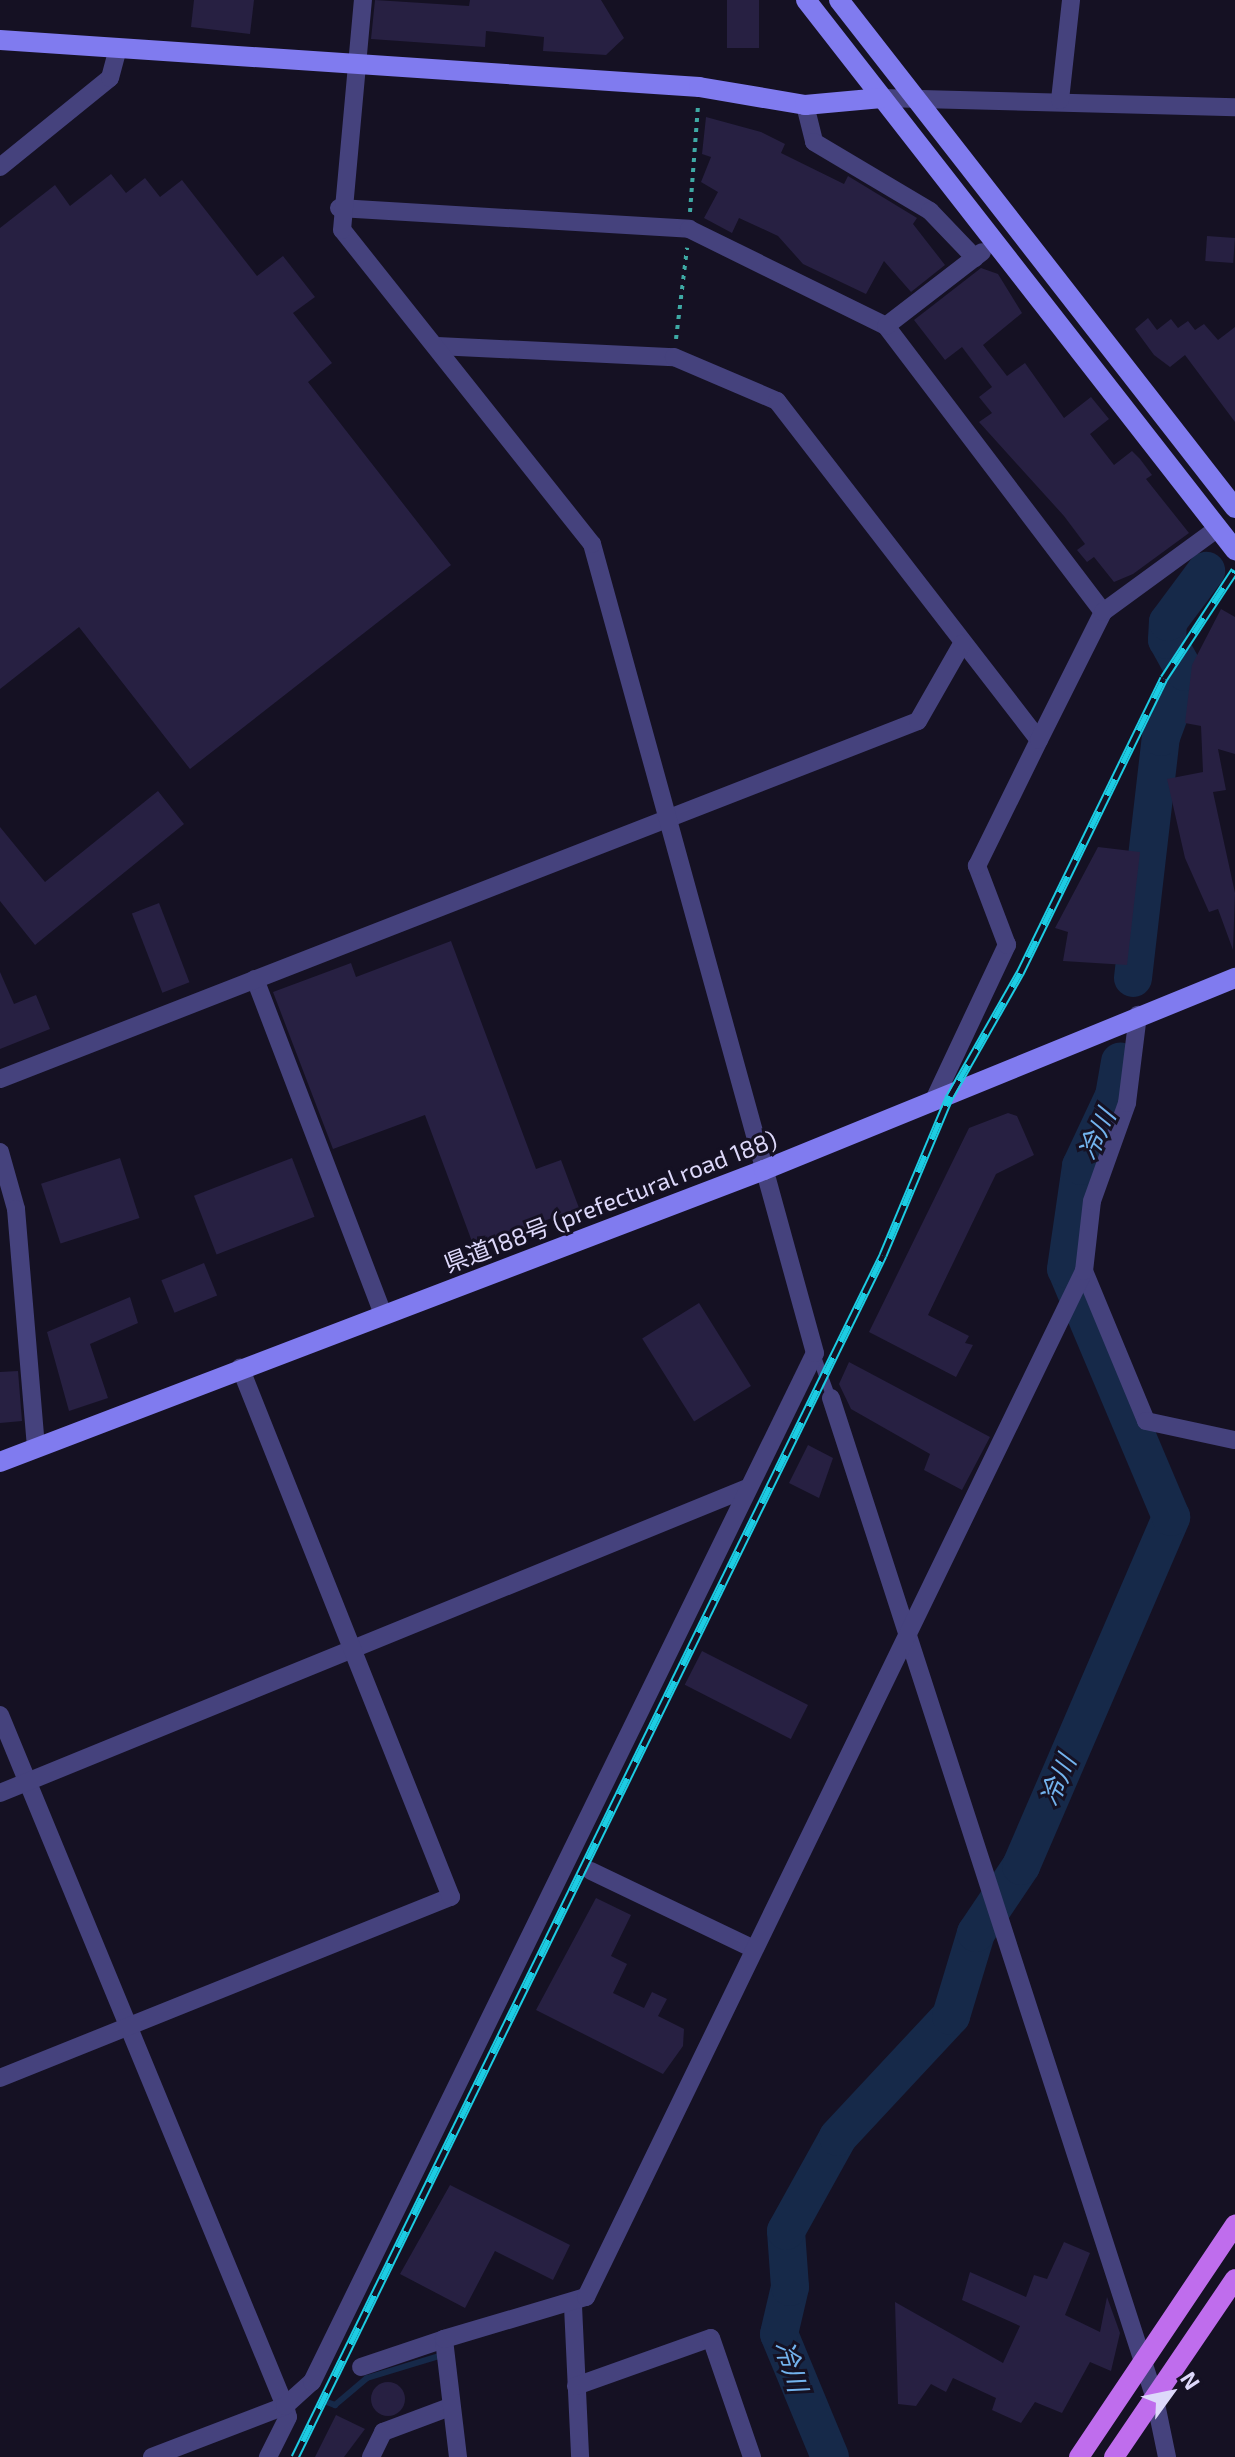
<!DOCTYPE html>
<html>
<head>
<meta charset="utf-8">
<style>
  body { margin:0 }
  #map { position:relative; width:1235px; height:2457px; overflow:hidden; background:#151123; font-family:"Exo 2","Noto Sans JP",sans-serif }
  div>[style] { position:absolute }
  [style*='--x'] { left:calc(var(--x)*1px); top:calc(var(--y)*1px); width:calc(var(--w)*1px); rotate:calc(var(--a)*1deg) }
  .stream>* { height:6px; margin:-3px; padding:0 3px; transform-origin:3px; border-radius:3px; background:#162949 }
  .river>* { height:38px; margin:-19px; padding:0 19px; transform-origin:19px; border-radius:19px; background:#162949 }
  .building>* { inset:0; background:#272042; transform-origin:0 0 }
  .round { border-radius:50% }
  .path>* { height:4px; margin-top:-2px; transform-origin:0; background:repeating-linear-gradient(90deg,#3ea9a4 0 4px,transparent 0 10px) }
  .lane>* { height:9px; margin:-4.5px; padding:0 4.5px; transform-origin:4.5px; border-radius:4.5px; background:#45427d }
  .street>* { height:18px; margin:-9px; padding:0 9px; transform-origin:9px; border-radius:9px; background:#45427d }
  .secondary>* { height:20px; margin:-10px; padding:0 10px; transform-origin:10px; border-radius:10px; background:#807bef }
  .primary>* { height:20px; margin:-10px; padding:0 10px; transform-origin:10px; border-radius:10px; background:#bf6ded }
  .rail>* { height:9px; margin-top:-4.5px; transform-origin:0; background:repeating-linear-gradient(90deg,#151123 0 18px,#1ccce3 0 36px); box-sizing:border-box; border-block:2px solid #1ccce3 }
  span { translate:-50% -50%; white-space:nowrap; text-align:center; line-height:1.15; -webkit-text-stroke:6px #151123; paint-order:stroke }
  .street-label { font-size:24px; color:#ddd8fa }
  .water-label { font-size:26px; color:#73b3ee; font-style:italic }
  .north { position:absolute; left:1131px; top:2353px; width:80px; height:80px; -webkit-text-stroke:6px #151123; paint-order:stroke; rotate:57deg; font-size:22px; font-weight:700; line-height:32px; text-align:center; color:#ddd8fa }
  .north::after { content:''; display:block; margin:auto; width:28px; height:36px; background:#ddd8fa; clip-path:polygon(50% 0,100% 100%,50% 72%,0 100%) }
</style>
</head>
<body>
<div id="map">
  <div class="stream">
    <div style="--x:324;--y:2401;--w:12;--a:20"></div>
    <div style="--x:335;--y:2405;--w:42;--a:-40.2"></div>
    <div style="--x:367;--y:2378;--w:75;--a:-17"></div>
  </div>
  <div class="river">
    <div style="--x:1133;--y:978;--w:243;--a:-83.4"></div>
    <div style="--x:1161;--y:737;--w:69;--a:-69.7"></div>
    <div style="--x:1185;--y:672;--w:37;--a:-119"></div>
    <div style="--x:1167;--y:640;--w:18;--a:-87"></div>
    <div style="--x:1168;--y:622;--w:64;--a:-53.3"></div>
    <div style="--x:830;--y:2457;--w:133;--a:-112.5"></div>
    <div style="--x:779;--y:2334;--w:48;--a:-76.8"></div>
    <div style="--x:790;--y:2287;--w:56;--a:-94.1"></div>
    <div style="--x:786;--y:2231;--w:107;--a:-61"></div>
    <div style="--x:838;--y:2137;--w:166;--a:-47"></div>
    <div style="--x:951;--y:2016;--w:87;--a:-73.2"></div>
    <div style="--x:976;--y:1933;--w:81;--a:-56.1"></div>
    <div style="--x:1021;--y:1866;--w:380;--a:-66.7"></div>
    <div style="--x:1171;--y:1517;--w:269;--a:-112.9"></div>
    <div style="--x:1066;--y:1269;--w:104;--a:-81.7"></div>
    <div style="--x:1081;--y:1166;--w:77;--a:-64.8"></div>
    <div style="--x:1114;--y:1096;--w:35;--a:-80"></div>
  </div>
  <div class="building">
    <div style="clip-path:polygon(194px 0,254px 0,250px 34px,191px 27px)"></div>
    <div style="clip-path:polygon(375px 0,469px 6px,470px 0,601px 0,624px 38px,606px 55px,543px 51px,544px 37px,486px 31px,485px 47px,371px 39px)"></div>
    <div style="left:727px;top:0;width:32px;height:48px"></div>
    <div style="clip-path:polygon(706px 117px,761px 132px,785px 144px,781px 153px,844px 184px,848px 176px,917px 218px,913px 224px,945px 265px,911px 292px,884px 261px,866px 294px,803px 264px,778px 236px,739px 218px,732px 233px,704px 218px,718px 192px,701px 182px,711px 157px,702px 154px)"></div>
    <div style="clip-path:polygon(111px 174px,126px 193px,145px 178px,160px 197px,182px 180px,257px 276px,283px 256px,315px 297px,293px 313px,332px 363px,308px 382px,451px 565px,190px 769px,79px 627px,0 689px,0 228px,55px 185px,70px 206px)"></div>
    <div style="left:1207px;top:236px;width:28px;height:25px;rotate:4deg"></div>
    <div style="clip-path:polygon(981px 268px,998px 274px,1022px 313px,983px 345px,1007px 376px,1025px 363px,1064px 418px,1091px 397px,1109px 419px,1090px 434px,1114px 465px,1132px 451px,1140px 459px,1152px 475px,1146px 479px,1189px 533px,1133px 574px,1114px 582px,1094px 557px,1087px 562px,1077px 550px,1085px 544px,1064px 516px,979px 422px,992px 413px,979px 397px,992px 387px,962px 347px,945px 360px,914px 320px)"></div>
    <div style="clip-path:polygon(1148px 318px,1157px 330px,1171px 319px,1178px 328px,1188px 321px,1195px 330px,1204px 324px,1218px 340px,1235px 327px,1235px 422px,1185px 355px,1170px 367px,1154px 355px,1135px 329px)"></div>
    <div style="clip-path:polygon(1221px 609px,1235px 617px,1235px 754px,1218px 749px,1226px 790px,1213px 792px,1235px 893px,1233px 950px,1218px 909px,1209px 912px,1185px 858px,1167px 779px,1203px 772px,1201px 726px,1185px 723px,1192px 665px)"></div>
    <div style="clip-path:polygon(158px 791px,184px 824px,35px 945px,0 901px,0 827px,45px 882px)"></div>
    <div style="clip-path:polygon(1098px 847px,1140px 852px,1127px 965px,1063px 961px,1068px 932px,1055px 928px)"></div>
    <div style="left:159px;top:903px;width:85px;height:29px;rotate:69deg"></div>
    <div style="clip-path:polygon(451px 941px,536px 1169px,561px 1160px,579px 1208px,474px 1247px,425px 1115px,333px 1149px,273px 992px,351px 963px,356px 977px)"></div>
    <div style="clip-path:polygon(0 972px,14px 1004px,36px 995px,50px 1029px,0 1049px)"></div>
    <div style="clip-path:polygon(1008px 1113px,1017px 1116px,1034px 1155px,996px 1174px,928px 1315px,969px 1336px,965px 1343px,973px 1345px,956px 1377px,869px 1332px,969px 1128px)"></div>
    <div style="left:120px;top:1158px;width:63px;height:83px;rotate:72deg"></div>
    <div style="left:292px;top:1158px;width:63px;height:105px;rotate:69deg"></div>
    <div style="left:204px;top:1263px;width:35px;height:46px;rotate:68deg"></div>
    <div style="clip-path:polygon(130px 1297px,138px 1323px,90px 1344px,108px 1398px,69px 1411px,47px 1332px)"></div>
    <div style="left:699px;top:1303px;width:98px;height:67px;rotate:58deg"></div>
    <div style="clip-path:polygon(849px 1362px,990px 1437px,962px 1490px,924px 1470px,930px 1454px,851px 1409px,839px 1384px)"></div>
    <div style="clip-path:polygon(18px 1371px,22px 1421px,0 1423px,0 1372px)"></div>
    <div style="clip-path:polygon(808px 1445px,833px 1458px,819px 1498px,789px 1483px)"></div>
    <div style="left:702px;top:1651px;width:119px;height:38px;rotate:27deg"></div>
    <div style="clip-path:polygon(596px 1898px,631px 1915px,611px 1956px,627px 1964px,613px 1993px,644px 2008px,652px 1992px,667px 1999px,658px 2016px,684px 2029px,683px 2046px,663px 2074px,536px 2010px)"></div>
    <div style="clip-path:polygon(450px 2185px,570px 2245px,553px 2280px,495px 2251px,465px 2308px,400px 2274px)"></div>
    <div style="clip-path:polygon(1064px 2242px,1090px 2253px,1065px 2315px,1100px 2332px,1107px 2297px,1120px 2333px,1111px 2371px,1090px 2362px,1062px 2413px,1035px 2402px,1021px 2423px,992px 2410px,996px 2398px,953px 2378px,946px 2392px,931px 2384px,916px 2406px,898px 2404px,895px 2302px,1003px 2363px,1020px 2326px,962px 2300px,970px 2272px,1026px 2297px,1034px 2275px,1047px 2279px)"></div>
    <div class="round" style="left:371px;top:2382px;width:34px;height:34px"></div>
    <div style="clip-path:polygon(336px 2415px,365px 2429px,344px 2457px,315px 2457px)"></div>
  </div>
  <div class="path">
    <div style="--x:690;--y:212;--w:107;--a:-85.7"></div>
    <div style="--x:676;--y:339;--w:92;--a:-83.1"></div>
  </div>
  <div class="lane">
    <div style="--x:816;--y:1356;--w:45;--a:70.3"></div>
  </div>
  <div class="street">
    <div style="--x:882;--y:98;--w:353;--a:1.5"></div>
    <div style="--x:1060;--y:100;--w:101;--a:-83.7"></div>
    <div style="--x:805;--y:105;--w:38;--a:76"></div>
    <div style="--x:814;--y:142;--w:135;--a:30.7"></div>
    <div style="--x:930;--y:211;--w:65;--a:46.2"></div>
    <div style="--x:0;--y:167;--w:141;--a:-39"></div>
    <div style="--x:110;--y:78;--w:30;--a:-75"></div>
    <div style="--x:339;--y:208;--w:351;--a:3.4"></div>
    <div style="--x:689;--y:229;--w:220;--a:26.2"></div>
    <div style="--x:886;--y:326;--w:359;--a:52.8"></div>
    <div style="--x:886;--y:326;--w:121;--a:-37.6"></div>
    <div style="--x:437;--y:346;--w:237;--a:2.7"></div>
    <div style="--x:674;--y:357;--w:112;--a:23.1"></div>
    <div style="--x:777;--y:401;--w:428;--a:52.3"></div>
    <div style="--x:255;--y:979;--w:360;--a:69.1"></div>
    <div style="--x:0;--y:1079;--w:985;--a:-21.3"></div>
    <div style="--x:918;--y:721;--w:89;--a:-60.3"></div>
    <div style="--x:933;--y:1102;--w:174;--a:-64.8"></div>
    <div style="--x:1007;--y:945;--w:85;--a:-110.8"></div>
    <div style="--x:977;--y:866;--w:140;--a:-63.8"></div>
    <div style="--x:1039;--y:740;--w:143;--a:-63.4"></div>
    <div style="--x:1103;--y:612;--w:142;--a:-36.1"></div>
    <div style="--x:0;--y:1152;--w:59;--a:74.3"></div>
    <div style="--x:16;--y:1209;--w:240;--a:85.2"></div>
    <div style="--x:1084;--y:1271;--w:162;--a:67.5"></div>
    <div style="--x:1146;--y:1421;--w:91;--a:12.1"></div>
    <div style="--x:831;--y:1398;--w:1052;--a:72.06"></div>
    <div style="--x:1155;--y:2399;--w:59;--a:78.3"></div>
    <div style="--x:0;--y:1715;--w:747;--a:67.59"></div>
    <div style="--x:285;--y:2406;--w:11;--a:75"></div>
    <div style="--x:288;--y:2417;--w:45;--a:116.6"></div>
    <div style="--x:0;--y:1793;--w:805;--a:-22.2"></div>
    <div style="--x:591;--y:1871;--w:178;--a:25.6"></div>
    <div style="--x:0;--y:2078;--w:486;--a:-21.9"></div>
    <div style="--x:451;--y:1897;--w:570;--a:-111.71"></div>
    <div style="--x:573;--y:2306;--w:151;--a:87.3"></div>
    <div style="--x:361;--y:2367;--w:88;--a:-18.6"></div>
    <div style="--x:576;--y:2386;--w:143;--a:-19.6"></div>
    <div style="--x:711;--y:2338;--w:126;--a:71"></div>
    <div style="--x:152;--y:2457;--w:142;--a:-21"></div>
    <div style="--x:285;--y:2406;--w:36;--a:-42"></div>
    <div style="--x:312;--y:2382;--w:1145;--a:-63.95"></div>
    <div style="--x:815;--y:1353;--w:839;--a:-105.41"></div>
    <div style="--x:592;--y:544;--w:401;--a:-128.5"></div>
    <div style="--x:342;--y:230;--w:231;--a:-84.8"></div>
    <div style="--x:371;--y:2457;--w:28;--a:-64"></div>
    <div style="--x:383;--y:2432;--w:72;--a:-20.5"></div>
    <div style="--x:458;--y:2457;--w:119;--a:-96.8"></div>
    <div style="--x:444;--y:2339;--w:148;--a:-16.5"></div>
    <div style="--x:586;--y:2297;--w:1140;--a:-64.11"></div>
    <div style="--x:1084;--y:1271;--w:70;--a:-83.5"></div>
    <div style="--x:1092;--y:1201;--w:104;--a:-70.3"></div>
    <div style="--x:1127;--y:1103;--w:89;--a:-82.9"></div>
  </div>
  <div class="secondary">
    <div style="--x:806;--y:0;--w:698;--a:52.05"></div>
    <div style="--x:839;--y:0;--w:644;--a:52.06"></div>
    <div style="--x:0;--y:40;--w:701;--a:3.85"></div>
    <div style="--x:699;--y:87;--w:108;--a:9.6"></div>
    <div style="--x:805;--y:105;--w:77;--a:-5.2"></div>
    <div style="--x:0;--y:1462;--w:818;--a:-20.92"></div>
    <div style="--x:764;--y:1170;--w:509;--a:-22.18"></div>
  </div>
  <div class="primary">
    <div style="--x:1079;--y:2457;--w:280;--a:-56.1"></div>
    <div style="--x:1114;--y:2457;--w:215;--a:-55.8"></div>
  </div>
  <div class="rail">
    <div style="--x:295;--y:2457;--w:1338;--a:-63.93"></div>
    <div style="--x:883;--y:1255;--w:173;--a:-67.2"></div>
    <div style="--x:950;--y:1096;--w:142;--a:-60.4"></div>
    <div style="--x:1020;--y:973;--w:328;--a:-64"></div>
    <div style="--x:1164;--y:678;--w:129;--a:-56.7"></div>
  </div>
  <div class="street-label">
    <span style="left:610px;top:1201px;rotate:-21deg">県道188号 (prefectural road 188)</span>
  </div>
  <div class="water-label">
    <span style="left:1096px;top:1134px;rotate:-65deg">冷川</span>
    <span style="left:1057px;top:1780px;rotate:-67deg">冷川</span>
    <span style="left:792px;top:2366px;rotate:73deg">冷川</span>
  </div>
  <div class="north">N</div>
</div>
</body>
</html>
